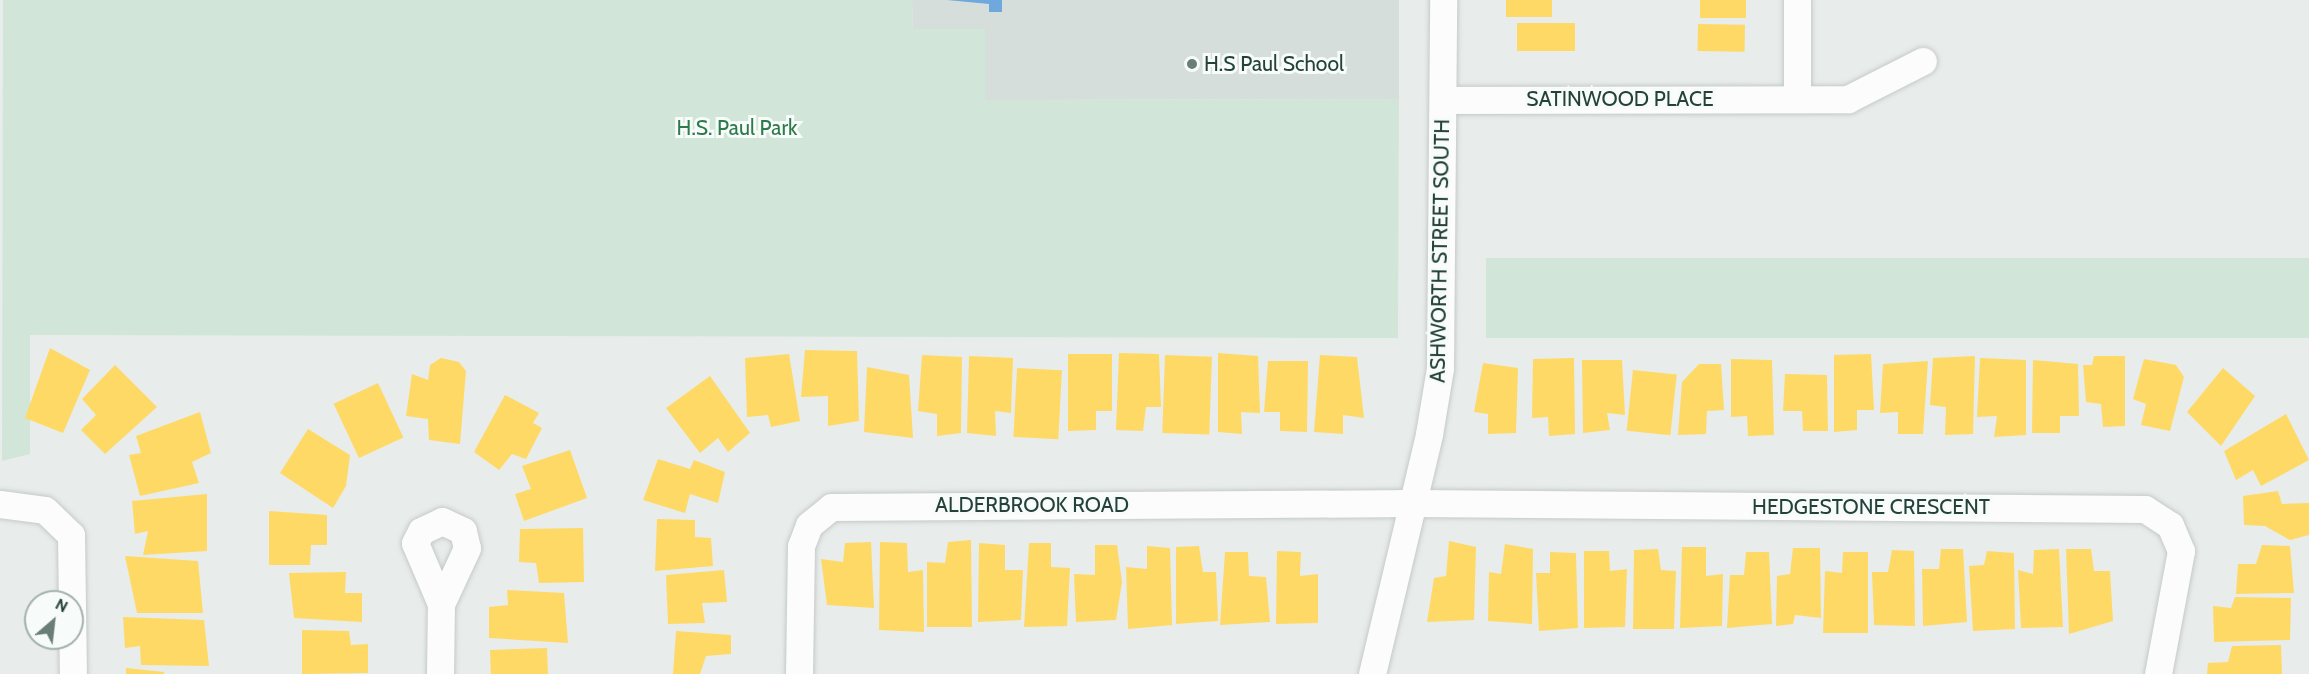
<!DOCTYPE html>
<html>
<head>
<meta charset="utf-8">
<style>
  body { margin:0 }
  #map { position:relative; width:2309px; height:674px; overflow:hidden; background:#e8edeb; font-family:Cabin,sans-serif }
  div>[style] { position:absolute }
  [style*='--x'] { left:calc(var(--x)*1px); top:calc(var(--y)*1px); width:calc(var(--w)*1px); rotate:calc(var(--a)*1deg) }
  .built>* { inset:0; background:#d6dedb }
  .green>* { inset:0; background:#d1e6d8; transform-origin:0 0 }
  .homes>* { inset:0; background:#ffd966; transform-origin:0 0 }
  .schools>* { inset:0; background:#6fa8dc }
  .roads { filter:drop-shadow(0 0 2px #c5cac8) drop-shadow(0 0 2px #c5cac8) }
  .minor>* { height:27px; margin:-13.5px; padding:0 13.5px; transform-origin:13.5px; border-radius:13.5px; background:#fcfcfc }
  .dots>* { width:16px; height:16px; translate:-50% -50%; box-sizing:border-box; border:3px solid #f7fbf9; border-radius:50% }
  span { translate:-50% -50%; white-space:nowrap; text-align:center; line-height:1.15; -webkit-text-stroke:6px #f7fbf9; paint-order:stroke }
  .poi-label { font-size:21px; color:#24423a }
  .left { translate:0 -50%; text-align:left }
  .street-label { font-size:21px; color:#24423a }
  .park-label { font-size:21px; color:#2d7a4b }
  .north { position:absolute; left:24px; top:590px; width:60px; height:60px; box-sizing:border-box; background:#f7fbf9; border:2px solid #a3b1ad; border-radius:50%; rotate:28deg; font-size:16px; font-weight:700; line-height:24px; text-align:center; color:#24423a }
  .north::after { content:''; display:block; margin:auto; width:21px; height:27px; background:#697e78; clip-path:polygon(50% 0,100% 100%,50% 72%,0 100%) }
</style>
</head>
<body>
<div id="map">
  <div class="built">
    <div style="clip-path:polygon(912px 0,1399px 0,1399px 99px,985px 100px,985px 29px,913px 29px)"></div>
  </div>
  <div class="green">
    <div style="clip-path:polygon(3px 0,912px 0,913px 29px,985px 29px,985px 100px,1399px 99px,1398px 338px,30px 335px,30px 454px,2px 461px)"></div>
    <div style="left:1486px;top:258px;width:823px;height:80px"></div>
  </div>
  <div class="homes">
    <div style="left:1506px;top:0;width:46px;height:17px"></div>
    <div style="left:1700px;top:0;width:46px;height:18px"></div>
    <div style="left:1517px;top:23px;width:58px;height:28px"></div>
    <div style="left:1698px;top:24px;width:47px;height:27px;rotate:1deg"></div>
    <div style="clip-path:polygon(50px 348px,90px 370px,63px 433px,25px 418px)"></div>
    <div style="clip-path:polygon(805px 350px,857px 351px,859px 421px,828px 426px,828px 396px,801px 397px)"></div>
    <div style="clip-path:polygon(1119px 353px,1159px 354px,1161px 407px,1146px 407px,1143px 431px,1116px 430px)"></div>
    <div style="clip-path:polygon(1218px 353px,1258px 356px,1260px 413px,1241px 412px,1242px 434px,1218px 432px)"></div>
    <div style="clip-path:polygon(789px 354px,800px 421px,771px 427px,768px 415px,747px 417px,745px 358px)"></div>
    <div style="clip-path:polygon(1068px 354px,1112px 354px,1112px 411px,1096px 411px,1096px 430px,1068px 431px)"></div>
    <div style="clip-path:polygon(1871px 354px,1874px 410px,1857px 410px,1857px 430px,1834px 432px,1834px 355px)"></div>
    <div style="clip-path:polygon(922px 355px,962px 357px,961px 433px,937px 436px,937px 414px,918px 411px)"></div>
    <div style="left:1165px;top:355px;width:47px;height:78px;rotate:2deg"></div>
    <div style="clip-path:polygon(1320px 355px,1357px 357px,1364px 418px,1343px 415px,1343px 434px,1314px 432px)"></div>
    <div style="clip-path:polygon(969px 356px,1013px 358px,1011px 413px,995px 411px,996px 436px,967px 433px)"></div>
    <div style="clip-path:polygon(1975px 356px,1973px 434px,1945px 435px,1946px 407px,1930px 405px,1933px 358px)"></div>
    <div style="clip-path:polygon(2094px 356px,2125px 356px,2125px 426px,2103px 427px,2101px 404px,2086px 402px,2083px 365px,2092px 365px)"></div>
    <div style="clip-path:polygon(441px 358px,459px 362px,466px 371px,460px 444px,429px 440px,428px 419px,406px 416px,412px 374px,428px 380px,430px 365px)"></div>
    <div style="clip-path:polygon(1574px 358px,1575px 434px,1549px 436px,1548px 417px,1532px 418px,1533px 359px)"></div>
    <div style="clip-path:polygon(1980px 358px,2026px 360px,2026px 435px,1994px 437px,1997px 416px,1977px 417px)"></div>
    <div style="clip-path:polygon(1731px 359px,1772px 360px,1774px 435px,1748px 436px,1747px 416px,1731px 417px)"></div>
    <div style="clip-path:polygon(2144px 359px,2176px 365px,2184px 377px,2170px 431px,2141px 425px,2146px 404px,2133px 399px)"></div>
    <div style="clip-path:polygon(1582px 360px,1622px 360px,1625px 415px,1607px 413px,1610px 430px,1583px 433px)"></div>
    <div style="clip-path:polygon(2033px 360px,2078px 364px,2079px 416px,2060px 416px,2060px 433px,2032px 433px)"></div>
    <div style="clip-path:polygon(1268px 361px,1308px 361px,1307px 432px,1280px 431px,1280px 412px,1264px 412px)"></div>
    <div style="clip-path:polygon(1928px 361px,1923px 434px,1898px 434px,1898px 412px,1880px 413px,1883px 364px)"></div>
    <div style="clip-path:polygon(1483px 363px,1518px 368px,1516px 433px,1488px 434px,1488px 414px,1474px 412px)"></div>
    <div style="clip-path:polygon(1699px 364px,1721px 364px,1724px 410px,1707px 411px,1706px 434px,1678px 435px,1682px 382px)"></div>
    <div style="clip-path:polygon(115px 365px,157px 407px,105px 454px,81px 430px,96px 415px,82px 399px)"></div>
    <div style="clip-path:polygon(867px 367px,909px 375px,913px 438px,864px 432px)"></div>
    <div style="left:1017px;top:368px;width:45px;height:69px;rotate:3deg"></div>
    <div style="clip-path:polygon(2223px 368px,2255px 396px,2221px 446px,2187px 412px)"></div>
    <div style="left:1633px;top:370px;width:44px;height:61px;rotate:6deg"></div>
    <div style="clip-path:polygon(1785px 374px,1827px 375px,1828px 431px,1803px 431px,1802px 411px,1783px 411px)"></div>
    <div style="clip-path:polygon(710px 376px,750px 433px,728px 452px,718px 438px,700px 453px,666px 408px)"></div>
    <div style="left:378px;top:383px;width:60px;height:49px;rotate:65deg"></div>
    <div style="clip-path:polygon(505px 395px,539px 413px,533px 423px,542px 428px,526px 459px,512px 454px,499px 470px,474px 452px)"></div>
    <div style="clip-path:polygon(200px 412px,211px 453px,192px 462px,199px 483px,140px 496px,129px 455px,141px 453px,136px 436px)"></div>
    <div style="clip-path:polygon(2286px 414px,2309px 460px,2261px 486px,2253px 470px,2236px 480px,2224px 451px)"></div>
    <div style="clip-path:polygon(308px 429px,350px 455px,346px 486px,333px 508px,280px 473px)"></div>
    <div style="clip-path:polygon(570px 450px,587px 498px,524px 521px,515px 494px,531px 489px,522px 466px)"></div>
    <div style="clip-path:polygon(658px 459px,690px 469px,694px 460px,725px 472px,718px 503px,690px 494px,685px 513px,643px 500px)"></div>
    <div style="clip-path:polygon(2278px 491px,2282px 504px,2309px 503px,2309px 535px,2290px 540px,2265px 526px,2244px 525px,2243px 496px)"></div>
    <div style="clip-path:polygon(207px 494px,207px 551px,143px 555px,148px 531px,135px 534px,132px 501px)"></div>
    <div style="clip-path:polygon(269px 511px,327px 515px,327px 545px,311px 545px,310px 565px,269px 565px)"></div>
    <div style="clip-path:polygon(657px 519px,695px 520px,695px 537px,711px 538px,713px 566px,655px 571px)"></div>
    <div style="clip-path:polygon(583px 528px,584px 582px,539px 583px,536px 563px,519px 562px,520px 529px)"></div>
    <div style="clip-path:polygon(971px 540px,972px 627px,927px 627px,927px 562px,945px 563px,948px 542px)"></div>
    <div style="clip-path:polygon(1449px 541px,1476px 547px,1474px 620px,1427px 622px,1434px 578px,1446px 576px)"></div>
    <div style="clip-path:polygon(871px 542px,874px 608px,827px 605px,821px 559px,843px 562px,845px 543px)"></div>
    <div style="clip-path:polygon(880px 542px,907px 543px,908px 572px,923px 570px,924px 632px,879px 630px)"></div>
    <div style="clip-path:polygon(979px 543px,1005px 545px,1005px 570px,1023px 570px,1021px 620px,978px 622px)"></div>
    <div style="clip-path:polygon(1029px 543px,1051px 543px,1051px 567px,1070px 568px,1067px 626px,1024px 627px)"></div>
    <div style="clip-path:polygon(1505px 544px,1533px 549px,1532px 624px,1488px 621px,1489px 572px,1501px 574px)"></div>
    <div style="clip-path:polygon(1095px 545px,1117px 545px,1122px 582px,1116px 620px,1076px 622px,1074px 574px,1095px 575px)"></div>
    <div style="clip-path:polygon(2262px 545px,2290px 546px,2294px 593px,2236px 594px,2238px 564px,2256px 564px)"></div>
    <div style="clip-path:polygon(1147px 546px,1170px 548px,1172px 625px,1128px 629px,1126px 567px,1147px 569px)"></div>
    <div style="clip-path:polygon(1199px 546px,1203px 572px,1216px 572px,1218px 621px,1176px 624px,1176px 547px)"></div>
    <div style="clip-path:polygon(1682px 547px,1706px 547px,1706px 576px,1723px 574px,1722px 626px,1680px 628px)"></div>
    <div style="clip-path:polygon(1793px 548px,1820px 548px,1821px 618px,1795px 615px,1793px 624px,1776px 626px,1777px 576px,1790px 574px)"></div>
    <div style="clip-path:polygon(1658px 549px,1661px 570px,1676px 571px,1674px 629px,1633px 629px,1634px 550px)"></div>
    <div style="clip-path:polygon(1941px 549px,1963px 549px,1967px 622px,1923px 626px,1922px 569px,1939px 569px)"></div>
    <div style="clip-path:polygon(2059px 549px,2063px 627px,2021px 628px,2018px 570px,2033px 574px,2034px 550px)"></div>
    <div style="clip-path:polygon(2066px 549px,2091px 549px,2094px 571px,2110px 571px,2113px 621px,2069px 634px)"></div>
    <div style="clip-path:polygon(1892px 550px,1914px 551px,1915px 626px,1874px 625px,1872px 572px,1888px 572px)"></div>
    <div style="clip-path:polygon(1277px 551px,1301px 552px,1300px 576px,1318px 574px,1318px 623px,1276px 624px)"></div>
    <div style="clip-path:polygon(1584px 551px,1609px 551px,1610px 571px,1627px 569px,1625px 627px,1584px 628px)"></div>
    <div style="clip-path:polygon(1987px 551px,2014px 553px,2015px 629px,1973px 631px,1969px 566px,1984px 565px)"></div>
    <div style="clip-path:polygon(1225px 552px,1248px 552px,1249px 576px,1266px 577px,1270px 622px,1220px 625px)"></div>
    <div style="clip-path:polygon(1550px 552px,1576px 553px,1578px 628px,1539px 631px,1536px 573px,1550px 573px)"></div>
    <div style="clip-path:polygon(1746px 552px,1769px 552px,1772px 624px,1727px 628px,1730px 575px,1744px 575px)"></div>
    <div style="clip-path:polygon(1843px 552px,1868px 552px,1868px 633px,1823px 633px,1825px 571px,1842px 573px)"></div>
    <div style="clip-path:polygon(125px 556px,198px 561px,203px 613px,137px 613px)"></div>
    <div style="clip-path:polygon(724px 570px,727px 602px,702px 603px,705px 623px,668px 624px,666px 575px)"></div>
    <div style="clip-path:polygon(346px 572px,345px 593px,362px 593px,362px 622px,294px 618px,289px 573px)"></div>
    <div style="clip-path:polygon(507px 590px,564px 593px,568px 643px,489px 638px,489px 607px,508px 605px)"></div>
    <div style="clip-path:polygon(2235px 597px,2291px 598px,2290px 640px,2214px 642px,2213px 606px,2231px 608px)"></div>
    <div style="clip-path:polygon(123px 617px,204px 620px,209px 666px,141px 665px,140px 646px,125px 648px)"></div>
    <div style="clip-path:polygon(302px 630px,349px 631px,351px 645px,368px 644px,368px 673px,302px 674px)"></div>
    <div style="clip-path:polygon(676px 631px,731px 635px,731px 654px,706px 656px,700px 674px,673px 674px)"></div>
    <div style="clip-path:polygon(2281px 645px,2282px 674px,2207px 674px,2208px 663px,2228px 662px,2232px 646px)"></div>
    <div style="left:547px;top:648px;width:26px;height:57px;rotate:88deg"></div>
    <div style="clip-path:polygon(126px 668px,164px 672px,164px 674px,126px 674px)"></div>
  </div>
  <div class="schools">
    <div style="clip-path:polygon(947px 0,1002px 0,1002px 12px,989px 12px,989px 4px)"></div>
  </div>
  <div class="roads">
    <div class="minor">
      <div style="--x:1797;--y:99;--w:99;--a:-90"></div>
      <div style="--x:1443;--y:100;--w:405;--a:-0.1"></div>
      <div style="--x:1848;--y:99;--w:84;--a:-26.9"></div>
      <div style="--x:0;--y:504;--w:45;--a:7.6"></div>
      <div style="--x:45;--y:510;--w:36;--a:44"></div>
      <div style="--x:71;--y:535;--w:139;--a:89.2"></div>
      <div style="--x:440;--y:674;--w:70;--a:-89.2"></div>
      <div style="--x:441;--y:604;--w:66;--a:-113.1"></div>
      <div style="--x:415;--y:543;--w:13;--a:-63"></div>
      <div style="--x:421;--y:531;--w:23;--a:-25"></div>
      <div style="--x:442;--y:521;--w:23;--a:25"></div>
      <div style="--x:463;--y:531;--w:17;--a:77"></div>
      <div style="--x:467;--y:548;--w:62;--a:114.9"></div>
      <div style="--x:799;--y:674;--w:128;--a:-89.1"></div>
      <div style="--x:801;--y:546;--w:22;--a:-69"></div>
      <div style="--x:809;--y:525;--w:28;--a:-39"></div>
      <div style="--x:831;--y:507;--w:582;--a:-0.39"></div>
      <div style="--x:1413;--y:503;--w:732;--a:0.47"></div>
      <div style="--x:2145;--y:509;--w:30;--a:33"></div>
      <div style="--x:2170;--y:525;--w:28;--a:67"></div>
      <div style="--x:2181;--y:551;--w:125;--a:100.6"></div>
      <div style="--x:1372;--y:674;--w:247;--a:-76.6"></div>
      <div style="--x:1429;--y:434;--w:67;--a:-80.5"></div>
      <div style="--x:1440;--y:368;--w:368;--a:-89.5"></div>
    </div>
  </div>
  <div class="dots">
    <div style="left:1192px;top:64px;background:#697e78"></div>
  </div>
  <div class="poi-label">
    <span class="left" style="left:1204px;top:64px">H.S Paul School</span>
  </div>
  <div class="street-label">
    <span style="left:1620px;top:99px">SATINWOOD PLACE</span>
    <span style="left:1440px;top:251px;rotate:-89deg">ASHWORTH STREET SOUTH</span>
    <span style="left:1032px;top:505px">ALDERBROOK ROAD</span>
    <span style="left:1871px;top:507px">HEDGESTONE CRESCENT</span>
  </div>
  <div class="park-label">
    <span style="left:737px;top:128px">H.S. Paul Park</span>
  </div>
  <div class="north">N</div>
</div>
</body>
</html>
